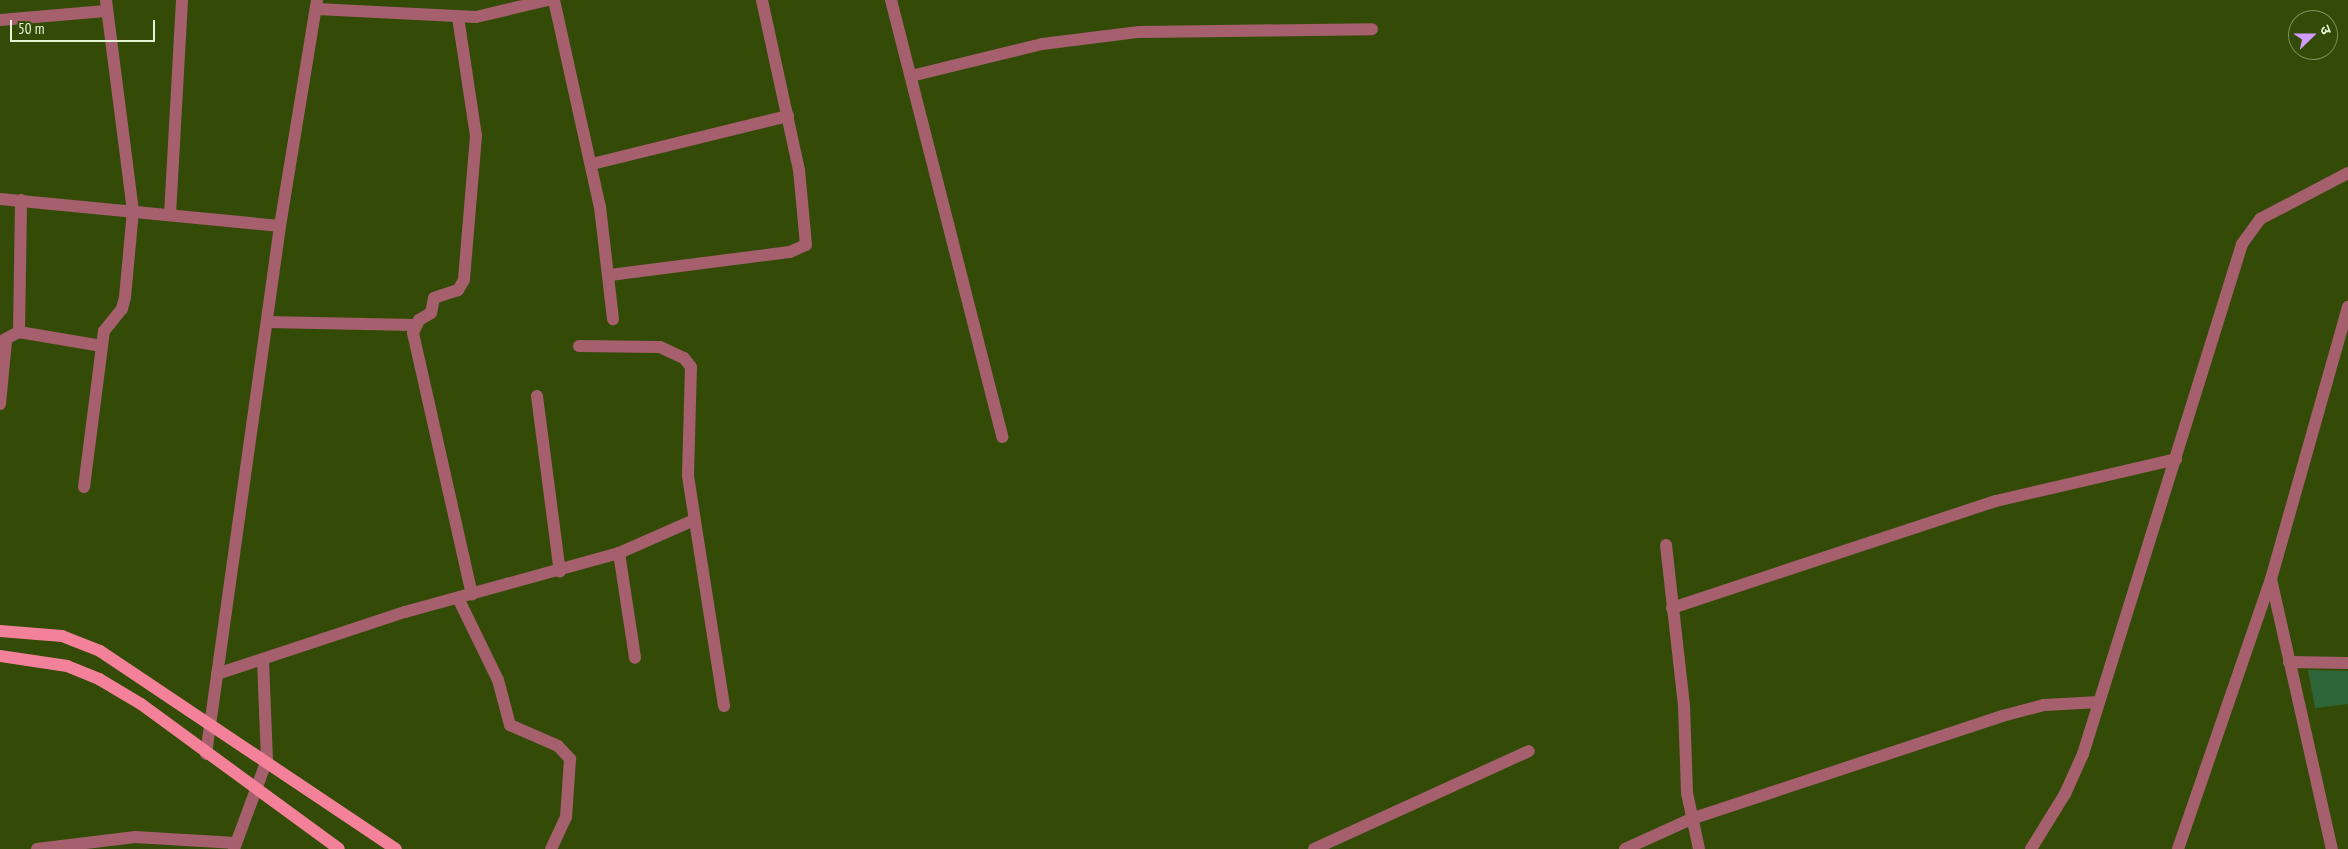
<!DOCTYPE html>
<html>
<head>
<meta charset="utf-8">
<style>
  body { margin:0 }
  #map { position:relative; width:2348px; height:849px; overflow:hidden; background:#344b08; font-family:"PT Sans Narrow","Noto Sans Devanagari",sans-serif }
  div>[style] { position:absolute }
  [style*='--x'] { left:calc(var(--x)*1px); top:calc(var(--y)*1px); width:calc(var(--w)*1px); rotate:calc(var(--a)*1deg) }
  .building>* { inset:0; background:#2f6639 }
  .minor>* { height:12px; margin:-6px; padding:0 6px; transform-origin:6px; border-radius:6px; background:#a55f6d }
  .major>* { height:12px; margin:-6px; padding:0 6px; transform-origin:6px; border-radius:6px; background:#f38199 }
  span { translate:-50% -50%; white-space:nowrap; text-align:center; line-height:1.15; -webkit-text-stroke:5px #344b08; paint-order:stroke }
  .north { position:absolute; left:2288px; top:10px; width:50px; height:50px; box-sizing:border-box; background:#344b08; border:1px solid #7b8f59; border-radius:50%; rotate:68deg; font-size:14px; font-weight:700; line-height:20px; text-align:center; color:#e5f4d3 }
  .north::after { content:''; display:block; margin:auto; width:18px; height:22px; background:#d09dfe; clip-path:polygon(50% 0,100% 100%,50% 72%,0 100%) }
  .scale { position:absolute; left:10px; top:20px; width:145px; height:22px; box-sizing:border-box; border:2px solid #e5f4d3; border-top:0; padding-left:6px; font-size:15px; line-height:18px; white-space:nowrap; color:#e5f4d3; -webkit-text-stroke:4px #344b08; paint-order:stroke }
</style>
</head>
<body>
<div id="map">
  <div class="building">
    <div style="clip-path:polygon(2308px 670px,2348px 671px,2348px 704px,2315px 708px)"></div>
  </div>
  <div class="minor">
    <div style="--x:554;--y:0;--w:212;--a:77.5"></div>
    <div style="--x:600;--y:207;--w:113;--a:83.4"></div>
    <div style="--x:891;--y:0;--w:451;--a:75.7"></div>
    <div style="--x:317;--y:9;--w:159;--a:2.9"></div>
    <div style="--x:476;--y:17;--w:74;--a:-13.3"></div>
    <div style="--x:458;--y:17;--w:120;--a:81.4"></div>
    <div style="--x:476;--y:136;--w:144;--a:94.8"></div>
    <div style="--x:464;--y:280;--w:12;--a:121"></div>
    <div style="--x:458;--y:290;--w:25;--a:162"></div>
    <div style="--x:434;--y:298;--w:15;--a:101"></div>
    <div style="--x:431;--y:313;--w:14;--a:150"></div>
    <div style="--x:419;--y:320;--w:14;--a:115"></div>
    <div style="--x:413;--y:333;--w:268;--a:77.3"></div>
    <div style="--x:0;--y:20;--w:106;--a:-4.9"></div>
    <div style="--x:911;--y:76;--w:135;--a:-13.7"></div>
    <div style="--x:1042;--y:44;--w:98;--a:-7.1"></div>
    <div style="--x:1139;--y:32;--w:233;--a:-0.7"></div>
    <div style="--x:592;--y:164;--w:202;--a:-13.8"></div>
    <div style="--x:0;--y:199;--w:281;--a:5.5"></div>
    <div style="--x:170;--y:215;--w:215;--a:-86.8"></div>
    <div style="--x:610;--y:275;--w:181;--a:-7.3"></div>
    <div style="--x:790;--y:252;--w:17;--a:-24"></div>
    <div style="--x:806;--y:245;--w:75;--a:-95.3"></div>
    <div style="--x:799;--y:170;--w:174;--a:-102.3"></div>
    <div style="--x:267;--y:322;--w:147;--a:1.2"></div>
    <div style="--x:19;--y:332;--w:84;--a:9.6"></div>
    <div style="--x:0;--y:342;--w:21;--a:-28"></div>
    <div style="--x:19;--y:332;--w:132;--a:-89.1"></div>
    <div style="--x:579;--y:346;--w:81;--a:0.7"></div>
    <div style="--x:660;--y:347;--w:26;--a:25"></div>
    <div style="--x:684;--y:358;--w:11;--a:52"></div>
    <div style="--x:691;--y:367;--w:109;--a:91.6"></div>
    <div style="--x:688;--y:476;--w:233;--a:81.1"></div>
    <div style="--x:537;--y:396;--w:177;--a:82.6"></div>
    <div style="--x:0;--y:404;--w:62;--a:-84.5"></div>
    <div style="--x:84;--y:487;--w:157;--a:-82.7"></div>
    <div style="--x:104;--y:331;--w:28;--a:-51"></div>
    <div style="--x:122;--y:309;--w:12;--a:-76"></div>
    <div style="--x:125;--y:297;--w:86;--a:-84.7"></div>
    <div style="--x:133;--y:211;--w:213;--a:-97.3"></div>
    <div style="--x:1666;--y:545;--w:162;--a:83.6"></div>
    <div style="--x:1684;--y:706;--w:87;--a:88"></div>
    <div style="--x:1687;--y:793;--w:57;--a:77.9"></div>
    <div style="--x:619;--y:553;--w:106;--a:81.3"></div>
    <div style="--x:2271;--y:579;--w:277;--a:77.3"></div>
    <div style="--x:458;--y:598;--w:91;--a:64"></div>
    <div style="--x:498;--y:680;--w:47;--a:75.1"></div>
    <div style="--x:510;--y:725;--w:52;--a:23.6"></div>
    <div style="--x:558;--y:746;--w:18;--a:47"></div>
    <div style="--x:570;--y:759;--w:58;--a:93.9"></div>
    <div style="--x:566;--y:817;--w:35;--a:115"></div>
    <div style="--x:1672;--y:608;--w:341;--a:-18.3"></div>
    <div style="--x:1996;--y:501;--w:185;--a:-13.1"></div>
    <div style="--x:2289;--y:662;--w:59;--a:1"></div>
    <div style="--x:217;--y:674;--w:198;--a:-18.3"></div>
    <div style="--x:405;--y:612;--w:222;--a:-15.4"></div>
    <div style="--x:619;--y:553;--w:82;--a:-23.7"></div>
    <div style="--x:206;--y:754;--w:533;--a:-82.02"></div>
    <div style="--x:280;--y:226;--w:229;--a:-80.7"></div>
    <div style="--x:37;--y:849;--w:99;--a:-7"></div>
    <div style="--x:135;--y:837;--w:101;--a:3.4"></div>
    <div style="--x:234;--y:849;--w:95;--a:-69.7"></div>
    <div style="--x:267;--y:760;--w:101;--a:-92.3"></div>
    <div style="--x:1314;--y:849;--w:236;--a:-24.5"></div>
    <div style="--x:1625;--y:849;--w:72;--a:-24.4"></div>
    <div style="--x:1691;--y:819;--w:328;--a:-18.3"></div>
    <div style="--x:2002;--y:716;--w:43;--a:-14.7"></div>
    <div style="--x:2044;--y:705;--w:55;--a:-3.1"></div>
    <div style="--x:2031;--y:849;--w:65;--a:-58.3"></div>
    <div style="--x:2065;--y:794;--w:44;--a:-65.8"></div>
    <div style="--x:2083;--y:754;--w:534;--a:-72.68"></div>
    <div style="--x:2242;--y:244;--w:31;--a:-54"></div>
    <div style="--x:2260;--y:219;--w:99;--a:-27.6"></div>
    <div style="--x:2178;--y:849;--w:286;--a:-71"></div>
    <div style="--x:2271;--y:579;--w:283;--a:-74.2"></div>
  </div>
  <div class="major">
    <div style="--x:0;--y:631;--w:62;--a:4.6"></div>
    <div style="--x:62;--y:636;--w:41;--a:21.5"></div>
    <div style="--x:100;--y:651;--w:356;--a:33.8"></div>
    <div style="--x:0;--y:656;--w:68;--a:8.5"></div>
    <div style="--x:67;--y:666;--w:35;--a:22"></div>
    <div style="--x:99;--y:679;--w:49;--a:30.8"></div>
    <div style="--x:141;--y:704;--w:245;--a:36.2"></div>
  </div>
  <div class="north">उ</div>
  <div class="scale">50 m</div>
</div>
</body>
</html>
